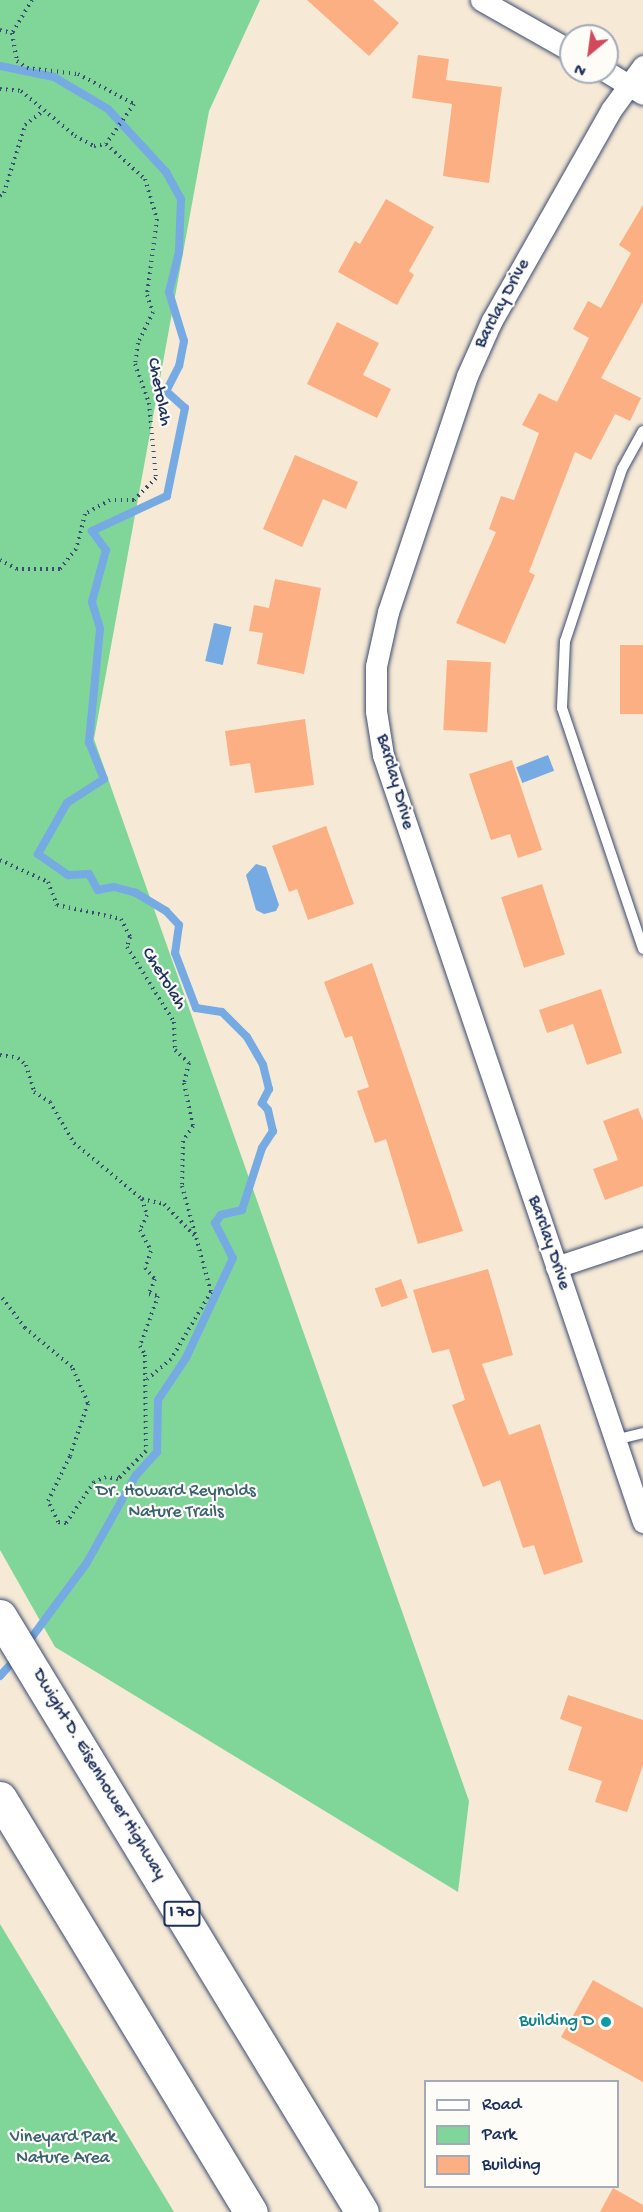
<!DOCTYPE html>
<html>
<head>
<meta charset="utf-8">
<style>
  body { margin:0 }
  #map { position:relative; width:643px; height:2212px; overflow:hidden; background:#f6ead6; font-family:"Gochi Hand",sans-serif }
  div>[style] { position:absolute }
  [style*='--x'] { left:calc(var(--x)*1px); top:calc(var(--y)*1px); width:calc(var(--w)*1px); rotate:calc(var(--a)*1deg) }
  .green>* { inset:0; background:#80d699 }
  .water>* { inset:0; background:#76aae3; transform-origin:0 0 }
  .stream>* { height:8px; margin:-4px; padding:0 4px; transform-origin:4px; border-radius:4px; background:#76aae3 }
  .building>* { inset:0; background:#fcaf82; transform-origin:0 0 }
  .path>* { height:4px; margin-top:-2px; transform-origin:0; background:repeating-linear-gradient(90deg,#3c4b70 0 1.5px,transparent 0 6px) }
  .roads { filter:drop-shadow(0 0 2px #3c4b70) drop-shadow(0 0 2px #3c4b70) }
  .service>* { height:10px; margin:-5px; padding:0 5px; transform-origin:5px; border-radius:5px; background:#fff }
  .minor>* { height:21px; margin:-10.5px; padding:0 10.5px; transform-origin:10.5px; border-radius:10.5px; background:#fff }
  .motorway>* { height:33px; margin:-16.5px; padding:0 16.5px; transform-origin:16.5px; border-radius:16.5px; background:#fff }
  .dots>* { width:16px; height:16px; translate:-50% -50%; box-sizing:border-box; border:3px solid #fdfcf7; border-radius:50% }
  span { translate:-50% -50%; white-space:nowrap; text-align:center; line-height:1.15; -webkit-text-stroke:4.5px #fdfcf7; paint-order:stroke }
  .shield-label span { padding:2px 4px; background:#fdfcf7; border:2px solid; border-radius:4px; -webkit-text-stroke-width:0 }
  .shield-label { font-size:16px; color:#1b2f5e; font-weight:700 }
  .street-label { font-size:18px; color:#1b2f5e }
  .park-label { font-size:18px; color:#396170 }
  .culture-label { font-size:18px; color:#0d838f }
  .right { translate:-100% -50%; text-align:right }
  .legend { position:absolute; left:424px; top:2080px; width:195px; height:108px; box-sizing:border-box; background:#fdfcf7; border:2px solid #a3aaba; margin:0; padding:8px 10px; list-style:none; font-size:18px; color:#1b2f5e }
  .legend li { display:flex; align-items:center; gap:12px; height:30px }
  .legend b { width:30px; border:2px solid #a3aaba }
  .north { position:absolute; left:559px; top:24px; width:60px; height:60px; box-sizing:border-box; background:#fdfcf7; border:2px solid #a3aaba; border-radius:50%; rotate:209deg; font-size:16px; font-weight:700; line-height:24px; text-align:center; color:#1b2f5e }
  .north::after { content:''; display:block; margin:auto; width:21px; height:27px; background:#d1495b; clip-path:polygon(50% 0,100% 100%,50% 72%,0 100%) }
</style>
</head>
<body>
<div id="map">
  <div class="green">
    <div style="clip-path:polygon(0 0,260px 0,209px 111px,94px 739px,469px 1801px,458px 1892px,55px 1647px,0 1550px)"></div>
    <div style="clip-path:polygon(0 1924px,174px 2212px,0 2212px)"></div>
  </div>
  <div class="water">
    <div style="left:214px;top:623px;width:18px;height:39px;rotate:13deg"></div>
    <div style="left:548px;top:755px;width:17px;height:34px;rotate:69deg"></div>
    <div style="clip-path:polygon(256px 864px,266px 867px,279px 905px,276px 911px,264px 914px,256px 910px,246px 875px)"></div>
  </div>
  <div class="stream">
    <div style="--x:0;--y:66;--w:55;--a:11.5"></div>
    <div style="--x:54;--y:77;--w:63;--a:30.7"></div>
    <div style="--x:108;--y:109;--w:86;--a:47.4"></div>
    <div style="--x:166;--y:172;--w:31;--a:61"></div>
    <div style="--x:181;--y:199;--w:53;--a:92.2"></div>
    <div style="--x:179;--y:252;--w:41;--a:104"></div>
    <div style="--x:169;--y:292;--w:51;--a:73"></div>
    <div style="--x:184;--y:341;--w:25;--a:101"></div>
    <div style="--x:179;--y:366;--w:28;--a:117"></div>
    <div style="--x:166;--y:391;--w:25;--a:42"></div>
    <div style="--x:185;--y:408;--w:90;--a:101.6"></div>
    <div style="--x:167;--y:496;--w:83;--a:155"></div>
    <div style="--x:92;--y:531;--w:24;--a:54"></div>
    <div style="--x:106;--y:550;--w:54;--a:105.1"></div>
    <div style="--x:92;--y:602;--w:28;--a:73"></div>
    <div style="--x:100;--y:629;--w:114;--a:95.6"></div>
    <div style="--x:89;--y:742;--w:40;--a:68"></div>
    <div style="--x:104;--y:779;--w:44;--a:147"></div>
    <div style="--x:67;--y:803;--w:59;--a:119.6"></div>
    <div style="--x:38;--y:854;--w:37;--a:35"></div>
    <div style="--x:68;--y:875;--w:21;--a:-3"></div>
    <div style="--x:89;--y:874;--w:18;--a:61"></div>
    <div style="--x:98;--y:890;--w:16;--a:-11"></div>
    <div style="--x:114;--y:887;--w:23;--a:15"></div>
    <div style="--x:136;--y:893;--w:35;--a:31"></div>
    <div style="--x:166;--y:911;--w:19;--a:47"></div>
    <div style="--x:179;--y:925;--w:28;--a:98"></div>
    <div style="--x:175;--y:953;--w:59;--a:69.1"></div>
    <div style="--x:196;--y:1008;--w:26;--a:9"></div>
    <div style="--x:222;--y:1012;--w:35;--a:45"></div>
    <div style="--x:247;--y:1037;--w:32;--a:60"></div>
    <div style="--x:263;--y:1065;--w:25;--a:76"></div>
    <div style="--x:269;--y:1089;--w:16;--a:117"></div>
    <div style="--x:262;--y:1103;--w:9;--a:49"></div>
    <div style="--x:268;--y:1110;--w:22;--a:77"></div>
    <div style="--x:273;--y:1131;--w:20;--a:123"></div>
    <div style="--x:262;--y:1148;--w:65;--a:107.9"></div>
    <div style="--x:242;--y:1210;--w:22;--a:167"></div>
    <div style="--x:221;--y:1215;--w:10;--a:127"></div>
    <div style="--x:215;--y:1223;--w:39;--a:63"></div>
    <div style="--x:233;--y:1258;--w:110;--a:115.2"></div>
    <div style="--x:186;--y:1358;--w:50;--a:123.7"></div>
    <div style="--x:158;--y:1400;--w:52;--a:91.1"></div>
    <div style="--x:157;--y:1452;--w:31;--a:132"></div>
    <div style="--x:136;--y:1475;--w:102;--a:119.3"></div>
    <div style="--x:86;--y:1564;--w:101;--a:126.5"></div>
    <div style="--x:0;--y:1676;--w:25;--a:-48"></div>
  </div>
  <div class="building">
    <div style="clip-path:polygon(307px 0,373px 0,399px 23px,369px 56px)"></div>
    <div style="clip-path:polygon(418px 55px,449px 59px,446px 80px,502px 87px,489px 183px,443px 176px,452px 104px,412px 98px)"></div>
    <div style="clip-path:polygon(386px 199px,434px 227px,409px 271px,414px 275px,397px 305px,338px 272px,355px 241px,360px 244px)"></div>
    <div style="clip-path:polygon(643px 205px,643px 302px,601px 378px,641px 398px,630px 421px,615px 414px,591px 460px,575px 452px,529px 572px,535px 575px,505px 644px,456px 623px,496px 532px,489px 529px,501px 496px,514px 500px,539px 433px,522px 425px,539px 393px,557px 402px,589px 338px,573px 329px,588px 301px,601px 308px,631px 253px,619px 245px)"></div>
    <div style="clip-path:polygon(337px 322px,379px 343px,363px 375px,391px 389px,377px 418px,307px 384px)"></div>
    <div style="clip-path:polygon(295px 455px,358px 482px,346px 509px,323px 499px,302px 547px,263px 529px)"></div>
    <div style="clip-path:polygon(275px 579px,321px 588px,304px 674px,257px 664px,263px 633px,249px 631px,254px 605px,269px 608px)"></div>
    <div style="left:620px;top:645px;width:23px;height:69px"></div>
    <div style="left:447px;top:660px;width:44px;height:70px;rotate:3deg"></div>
    <div style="clip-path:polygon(305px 719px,314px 785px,255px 793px,250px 763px,230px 766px,225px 731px)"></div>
    <div style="clip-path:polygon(512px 760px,542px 850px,518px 858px,510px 834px,491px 840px,469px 774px)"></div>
    <div style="clip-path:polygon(326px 826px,354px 904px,308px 920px,297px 889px,289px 892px,272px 846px)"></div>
    <div style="left:542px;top:884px;width:74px;height:43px;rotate:72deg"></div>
    <div style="clip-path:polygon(372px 963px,463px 1231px,418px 1244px,386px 1139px,375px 1143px,357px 1091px,369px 1087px,352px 1036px,345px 1038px,324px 982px)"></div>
    <div style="clip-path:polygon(601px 989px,622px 1053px,587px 1065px,573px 1024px,547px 1033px,539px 1010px)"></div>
    <div style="clip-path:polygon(638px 1108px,643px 1121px,643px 1186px,605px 1200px,593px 1169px,618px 1160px,603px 1121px)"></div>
    <div style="clip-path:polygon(488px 1269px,513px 1355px,482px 1364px,509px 1435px,540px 1424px,583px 1562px,544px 1575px,534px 1545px,523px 1548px,500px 1480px,483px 1487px,452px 1405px,465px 1400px,449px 1349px,432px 1353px,413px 1290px)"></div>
    <div style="left:401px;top:1279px;width:20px;height:28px;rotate:70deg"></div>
    <div style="clip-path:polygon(568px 1695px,643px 1720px,643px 1765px,627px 1812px,595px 1802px,602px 1781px,568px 1770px,582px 1727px,560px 1719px)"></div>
    <div style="clip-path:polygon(593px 1980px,643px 2008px,643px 2082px,561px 2037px)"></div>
    <div style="clip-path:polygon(613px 2188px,643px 2205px,643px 2212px,600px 2212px)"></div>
  </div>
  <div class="path">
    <div style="--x:32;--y:0;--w:39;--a:121"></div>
    <div style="--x:12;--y:33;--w:28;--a:80"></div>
    <div style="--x:17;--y:61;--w:12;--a:35"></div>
    <div style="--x:27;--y:68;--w:51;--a:6.7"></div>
    <div style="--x:78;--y:74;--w:64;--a:28.2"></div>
    <div style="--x:134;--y:104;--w:49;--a:125"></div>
    <div style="--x:0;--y:30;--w:12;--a:14"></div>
    <div style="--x:0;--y:89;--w:21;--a:5"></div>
    <div style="--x:21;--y:91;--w:70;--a:39.8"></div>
    <div style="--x:75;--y:136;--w:21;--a:28"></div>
    <div style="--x:94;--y:146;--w:12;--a:-9"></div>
    <div style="--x:106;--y:144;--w:52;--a:41.9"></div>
    <div style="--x:145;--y:179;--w:42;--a:73.3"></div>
    <div style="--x:157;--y:219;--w:77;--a:97.5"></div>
    <div style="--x:147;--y:295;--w:18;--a:71"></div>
    <div style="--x:153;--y:312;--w:34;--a:116"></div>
    <div style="--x:138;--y:343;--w:21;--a:98"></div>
    <div style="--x:135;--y:364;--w:41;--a:70.3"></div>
    <div style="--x:149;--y:403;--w:75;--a:84.7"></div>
    <div style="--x:156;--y:478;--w:31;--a:135"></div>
    <div style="--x:134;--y:500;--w:24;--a:180"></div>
    <div style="--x:110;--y:500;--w:29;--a:151"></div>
    <div style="--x:85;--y:514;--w:36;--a:104"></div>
    <div style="--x:76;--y:549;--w:26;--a:129"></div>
    <div style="--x:60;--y:569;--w:43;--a:180"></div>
    <div style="--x:17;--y:569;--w:19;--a:-152"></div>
    <div style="--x:0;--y:196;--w:5;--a:-37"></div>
    <div style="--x:4;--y:193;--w:71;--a:-72.8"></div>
    <div style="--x:25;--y:125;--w:23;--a:-38"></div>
    <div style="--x:0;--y:860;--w:53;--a:24.6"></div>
    <div style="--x:48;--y:882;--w:25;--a:69"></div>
    <div style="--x:57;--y:905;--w:66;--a:12.3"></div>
    <div style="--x:121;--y:919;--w:20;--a:63"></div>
    <div style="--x:130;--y:937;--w:10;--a:107"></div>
    <div style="--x:127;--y:947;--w:89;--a:57.9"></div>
    <div style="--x:174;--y:1022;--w:28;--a:88"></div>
    <div style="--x:175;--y:1050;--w:19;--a:43"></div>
    <div style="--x:189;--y:1063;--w:21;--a:104"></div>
    <div style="--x:184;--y:1083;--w:44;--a:78.2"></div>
    <div style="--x:193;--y:1126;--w:18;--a:124"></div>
    <div style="--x:183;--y:1141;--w:45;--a:91.3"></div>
    <div style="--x:182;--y:1186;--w:110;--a:74.7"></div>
    <div style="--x:211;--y:1292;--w:78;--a:120.8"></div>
    <div style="--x:171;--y:1359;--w:31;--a:140"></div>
    <div style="--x:0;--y:1055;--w:18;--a:9"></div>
    <div style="--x:18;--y:1058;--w:11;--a:41"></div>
    <div style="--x:26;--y:1065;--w:28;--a:73"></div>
    <div style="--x:34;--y:1092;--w:19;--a:32"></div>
    <div style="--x:50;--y:1102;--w:48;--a:59.7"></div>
    <div style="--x:74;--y:1143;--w:88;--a:39.5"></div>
    <div style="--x:142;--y:1199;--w:17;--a:73"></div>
    <div style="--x:147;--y:1215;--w:17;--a:115"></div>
    <div style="--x:140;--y:1230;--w:24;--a:62"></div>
    <div style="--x:151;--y:1251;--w:18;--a:109"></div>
    <div style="--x:145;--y:1268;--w:15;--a:48"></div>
    <div style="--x:155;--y:1279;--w:16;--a:112"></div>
    <div style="--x:149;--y:1294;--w:9;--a:13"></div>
    <div style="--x:158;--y:1296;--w:53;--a:109.8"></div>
    <div style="--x:140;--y:1346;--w:10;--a:61"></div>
    <div style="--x:145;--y:1355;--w:96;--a:89.4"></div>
    <div style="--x:146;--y:1451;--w:40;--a:135"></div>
    <div style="--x:118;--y:1479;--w:12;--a:-171"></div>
    <div style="--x:106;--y:1477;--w:13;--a:157"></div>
    <div style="--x:94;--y:1482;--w:50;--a:124.3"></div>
    <div style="--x:66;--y:1523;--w:8;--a:-173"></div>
    <div style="--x:58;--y:1522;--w:23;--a:-115"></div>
    <div style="--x:48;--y:1501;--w:50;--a:-63.9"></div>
    <div style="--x:70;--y:1456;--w:56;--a:-71.2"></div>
    <div style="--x:88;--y:1403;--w:39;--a:-114"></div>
    <div style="--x:72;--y:1367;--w:61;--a:-140.3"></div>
    <div style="--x:25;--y:1328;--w:41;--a:-127.1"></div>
    <div style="--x:142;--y:1199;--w:23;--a:13"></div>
    <div style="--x:164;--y:1204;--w:46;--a:45.9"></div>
  </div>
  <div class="roads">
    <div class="service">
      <div style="--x:643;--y:431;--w:43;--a:118.9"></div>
      <div style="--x:622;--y:469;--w:181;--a:108.3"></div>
      <div style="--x:565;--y:641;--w:67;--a:92.6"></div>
      <div style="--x:562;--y:708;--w:254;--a:71.4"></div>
      <div style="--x:615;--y:1440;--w:29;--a:-14"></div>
    </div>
    <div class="minor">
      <div style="--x:481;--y:0;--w:103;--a:29.5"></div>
      <div style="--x:643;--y:66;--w:54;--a:126"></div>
      <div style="--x:611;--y:110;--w:241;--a:119.5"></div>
      <div style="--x:492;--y:320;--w:61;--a:114.1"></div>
      <div style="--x:467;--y:376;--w:249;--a:108.5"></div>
      <div style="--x:388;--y:612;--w:55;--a:102.5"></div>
      <div style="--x:376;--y:666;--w:45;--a:90"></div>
      <div style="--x:376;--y:711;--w:45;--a:81"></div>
      <div style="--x:383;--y:755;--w:810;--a:71.27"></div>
      <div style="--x:607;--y:72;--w:42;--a:31.4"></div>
      <div style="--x:556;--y:1267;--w:92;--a:-18.4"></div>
    </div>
    <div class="motorway">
      <div style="--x:0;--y:1616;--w:697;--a:58.73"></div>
      <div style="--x:0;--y:1798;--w:484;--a:58.8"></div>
    </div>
  </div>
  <div class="dots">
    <div style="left:606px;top:2022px;background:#0f9aa8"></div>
  </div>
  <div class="shield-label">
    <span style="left:182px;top:1914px">I 70</span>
  </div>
  <div class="street-label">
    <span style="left:503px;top:304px;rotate:-62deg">Barclay Drive</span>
    <span style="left:158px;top:392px;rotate:79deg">Chetolah</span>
    <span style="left:394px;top:782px;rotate:74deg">Barclay Drive</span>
    <span style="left:163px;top:979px;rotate:58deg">Chetolah</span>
    <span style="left:548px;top:1243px;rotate:71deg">Barclay Drive</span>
    <span style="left:98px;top:1775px;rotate:59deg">Dwight D. Eisenhower Highway</span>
  </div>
  <div class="park-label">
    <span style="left:176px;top:1503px">Dr. Howard Reynolds<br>Nature Trails</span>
    <span style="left:63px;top:2149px">Vineyard Park<br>Nature Area</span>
  </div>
  <div class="culture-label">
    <span class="right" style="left:594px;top:2022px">Building D</span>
  </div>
  <ul class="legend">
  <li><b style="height:8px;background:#fff"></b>Road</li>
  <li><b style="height:16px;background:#80d699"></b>Park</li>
  <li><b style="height:16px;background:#fcaf82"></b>Building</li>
  </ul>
  <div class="north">N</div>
</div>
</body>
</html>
